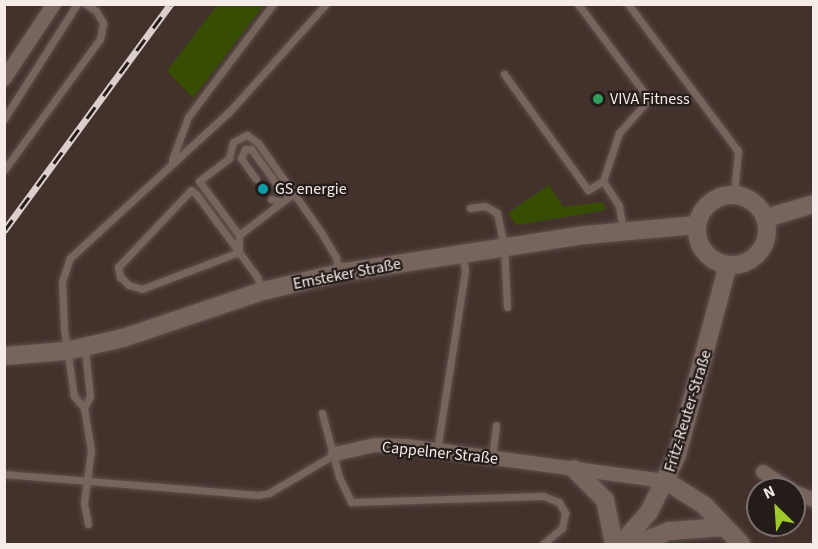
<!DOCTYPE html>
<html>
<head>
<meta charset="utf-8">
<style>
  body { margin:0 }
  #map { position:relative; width:818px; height:549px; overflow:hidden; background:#43322c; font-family:"Source Sans 3",sans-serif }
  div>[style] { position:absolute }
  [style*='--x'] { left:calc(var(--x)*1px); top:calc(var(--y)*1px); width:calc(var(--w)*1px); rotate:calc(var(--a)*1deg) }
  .green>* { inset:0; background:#364d02 }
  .roads { filter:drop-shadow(0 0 2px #5e504c) drop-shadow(0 0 2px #5e504c) }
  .lane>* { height:7px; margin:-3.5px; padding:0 3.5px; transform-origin:3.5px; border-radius:3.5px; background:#76645d }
  .street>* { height:14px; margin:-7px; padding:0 7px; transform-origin:7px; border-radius:7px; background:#76645d }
  .secondary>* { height:18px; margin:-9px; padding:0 9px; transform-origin:9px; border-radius:9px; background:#76645d }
  .secondary>.ring { margin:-9px; padding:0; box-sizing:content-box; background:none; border:18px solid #76645d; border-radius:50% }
  .rail>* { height:7px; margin-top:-3.5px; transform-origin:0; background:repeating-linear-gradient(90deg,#241c19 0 14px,#dacfcb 0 28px); box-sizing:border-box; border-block:2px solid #dacfcb }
  .dots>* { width:16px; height:16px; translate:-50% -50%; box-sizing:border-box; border:3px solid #241c19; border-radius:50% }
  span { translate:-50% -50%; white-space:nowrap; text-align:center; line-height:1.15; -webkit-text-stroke:4.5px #241c19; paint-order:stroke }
  .poi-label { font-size:16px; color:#f5ebe7 }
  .left { translate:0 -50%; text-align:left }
  .street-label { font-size:16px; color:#f5ebe7 }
  .frame { position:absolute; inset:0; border:6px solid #f5ebe7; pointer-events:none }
  .north { position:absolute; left:746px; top:477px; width:60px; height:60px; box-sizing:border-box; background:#241c19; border:2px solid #786f6b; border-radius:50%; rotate:335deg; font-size:16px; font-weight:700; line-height:24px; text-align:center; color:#f5ebe7 }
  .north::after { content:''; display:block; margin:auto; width:21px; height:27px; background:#a0c92c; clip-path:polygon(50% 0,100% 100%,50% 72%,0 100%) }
</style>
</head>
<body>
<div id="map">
  <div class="green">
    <div style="clip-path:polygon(217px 5px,264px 5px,193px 98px,167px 71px)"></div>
    <div style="clip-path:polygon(549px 185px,563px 207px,603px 202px,606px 210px,516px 225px,508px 213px)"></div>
  </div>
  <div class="roads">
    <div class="lane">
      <div style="--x:628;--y:4;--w:184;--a:53.2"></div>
      <div style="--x:738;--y:151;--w:43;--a:95.3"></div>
      <div style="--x:504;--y:74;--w:143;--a:54.1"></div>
      <div style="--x:588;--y:190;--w:17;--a:-31"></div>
      <div style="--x:603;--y:181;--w:51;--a:-71.6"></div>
      <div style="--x:619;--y:133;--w:45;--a:-48.6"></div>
      <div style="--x:649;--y:99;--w:119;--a:-126.8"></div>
      <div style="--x:4;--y:119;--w:136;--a:-57.6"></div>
      <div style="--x:172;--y:160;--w:46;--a:-69.6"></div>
      <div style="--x:188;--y:117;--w:141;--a:-53"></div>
      <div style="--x:4;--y:170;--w:162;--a:-53.8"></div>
      <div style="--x:100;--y:39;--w:16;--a:-79"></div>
      <div style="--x:103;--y:23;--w:14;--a:-120"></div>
      <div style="--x:96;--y:11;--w:12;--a:-145"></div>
      <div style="--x:256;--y:179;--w:26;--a:-126"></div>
      <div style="--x:241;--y:158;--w:10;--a:-66"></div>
      <div style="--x:245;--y:149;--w:6;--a:0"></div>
      <div style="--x:251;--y:149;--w:49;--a:54.1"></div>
      <div style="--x:280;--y:189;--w:15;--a:16"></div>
      <div style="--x:603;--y:181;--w:30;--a:57"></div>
      <div style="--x:619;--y:206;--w:24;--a:81"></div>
      <div style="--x:271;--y:199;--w:11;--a:15"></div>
      <div style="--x:470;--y:208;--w:15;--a:-8"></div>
      <div style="--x:485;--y:206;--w:14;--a:30"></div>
      <div style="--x:497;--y:213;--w:34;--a:78"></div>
      <div style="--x:504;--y:246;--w:61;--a:87.2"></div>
      <div style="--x:239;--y:235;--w:69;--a:-37.4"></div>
      <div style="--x:239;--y:252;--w:104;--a:159.1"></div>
      <div style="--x:142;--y:289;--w:14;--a:-163"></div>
      <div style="--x:129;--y:285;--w:12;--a:-138"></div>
      <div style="--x:120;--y:277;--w:10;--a:-101"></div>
      <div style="--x:118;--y:267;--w:106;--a:-46.5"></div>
      <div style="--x:191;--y:190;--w:6;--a:39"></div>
      <div style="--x:196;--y:194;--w:72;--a:53.4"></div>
      <div style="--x:239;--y:252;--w:31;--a:54"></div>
      <div style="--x:257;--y:277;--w:14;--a:69"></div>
      <div style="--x:239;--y:252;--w:17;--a:-90"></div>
      <div style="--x:239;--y:235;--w:67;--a:-126.5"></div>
      <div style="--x:199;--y:181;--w:38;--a:-37"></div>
      <div style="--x:229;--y:158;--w:16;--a:-76"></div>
      <div style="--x:233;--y:142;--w:16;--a:-27"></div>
      <div style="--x:247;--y:135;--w:14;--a:36"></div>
      <div style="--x:258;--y:143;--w:105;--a:54.7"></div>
      <div style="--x:319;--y:229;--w:33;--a:59"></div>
      <div style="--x:336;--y:257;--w:15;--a:82"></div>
      <div style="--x:84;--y:408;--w:13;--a:-63"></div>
      <div style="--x:90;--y:396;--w:47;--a:-96.1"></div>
      <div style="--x:322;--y:413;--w:66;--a:75.1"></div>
      <div style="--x:339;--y:477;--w:28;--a:64"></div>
      <div style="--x:351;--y:502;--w:192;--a:-1.8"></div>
      <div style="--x:543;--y:496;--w:17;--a:21"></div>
      <div style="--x:559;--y:502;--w:13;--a:61"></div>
      <div style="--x:565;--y:513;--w:15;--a:101"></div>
      <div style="--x:562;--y:528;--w:25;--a:140"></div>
      <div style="--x:437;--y:450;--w:181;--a:-81.1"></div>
      <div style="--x:465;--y:271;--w:17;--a:-97"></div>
      <div style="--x:492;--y:458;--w:33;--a:-83"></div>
      <div style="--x:4;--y:474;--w:255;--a:4.7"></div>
      <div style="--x:258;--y:495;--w:11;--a:-10"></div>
      <div style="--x:269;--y:493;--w:77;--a:-30.6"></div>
      <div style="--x:88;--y:524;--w:21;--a:-101"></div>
      <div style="--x:84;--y:503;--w:53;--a:-82.5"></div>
      <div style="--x:91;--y:450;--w:43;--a:-99.5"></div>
      <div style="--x:84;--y:408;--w:16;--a:-130"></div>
      <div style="--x:74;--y:396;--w:68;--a:-98.5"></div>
      <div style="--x:64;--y:329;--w:47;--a:-92.4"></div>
      <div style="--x:62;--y:282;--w:25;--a:-72"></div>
      <div style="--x:70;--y:258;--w:216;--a:-42.6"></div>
      <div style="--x:229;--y:112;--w:145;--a:-48.1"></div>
    </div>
    <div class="street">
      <div style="--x:4;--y:79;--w:90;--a:-56.3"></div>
      <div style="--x:335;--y:454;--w:41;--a:-12.7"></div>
      <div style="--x:375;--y:445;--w:31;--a:2"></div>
      <div style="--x:406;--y:446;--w:262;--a:7.7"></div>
      <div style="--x:763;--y:472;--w:31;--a:33"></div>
      <div style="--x:794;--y:492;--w:22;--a:22"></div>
    </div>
    <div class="secondary">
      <div class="ring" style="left:697px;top:195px;width:52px;height:52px"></div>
      <div style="--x:766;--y:218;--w:50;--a:-16.3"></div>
      <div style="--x:4;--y:356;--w:62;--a:-4.6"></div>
      <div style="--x:66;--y:351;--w:58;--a:-12.8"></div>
      <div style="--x:123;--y:338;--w:148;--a:-18.6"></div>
      <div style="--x:263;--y:291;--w:78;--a:-13.3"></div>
      <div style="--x:339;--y:273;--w:249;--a:-8.8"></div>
      <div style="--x:585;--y:235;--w:112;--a:-5.1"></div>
      <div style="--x:574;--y:469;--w:44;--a:45"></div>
      <div style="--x:605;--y:500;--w:45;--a:78.4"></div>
      <div style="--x:666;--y:481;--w:45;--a:32.3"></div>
      <div style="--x:704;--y:505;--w:54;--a:46.5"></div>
      <div style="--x:621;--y:544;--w:43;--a:-48.8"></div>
      <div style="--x:649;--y:512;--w:64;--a:-63.8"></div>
      <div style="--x:677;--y:455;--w:197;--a:-75"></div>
      <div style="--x:637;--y:544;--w:35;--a:-22"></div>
      <div style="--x:669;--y:531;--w:56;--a:-4.1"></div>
    </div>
  </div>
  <div class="rail">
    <div style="--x:4;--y:231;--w:282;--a:-53.7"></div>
  </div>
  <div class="dots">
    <div style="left:598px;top:99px;background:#2e9e5b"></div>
    <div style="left:263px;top:189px;background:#0f9aa8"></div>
  </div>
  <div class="poi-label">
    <span class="left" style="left:610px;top:99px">VIVA Fitness</span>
    <span class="left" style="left:275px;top:189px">GS energie</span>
  </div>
  <div class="street-label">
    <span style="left:347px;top:274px;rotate:-11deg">Emsteker Straße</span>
    <span style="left:688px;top:411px;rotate:-73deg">Fritz-Reuter-Straße</span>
    <span style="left:440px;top:453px;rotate:6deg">Cappelner Straße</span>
  </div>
  <div class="frame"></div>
  <div class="north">N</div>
</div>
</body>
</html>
